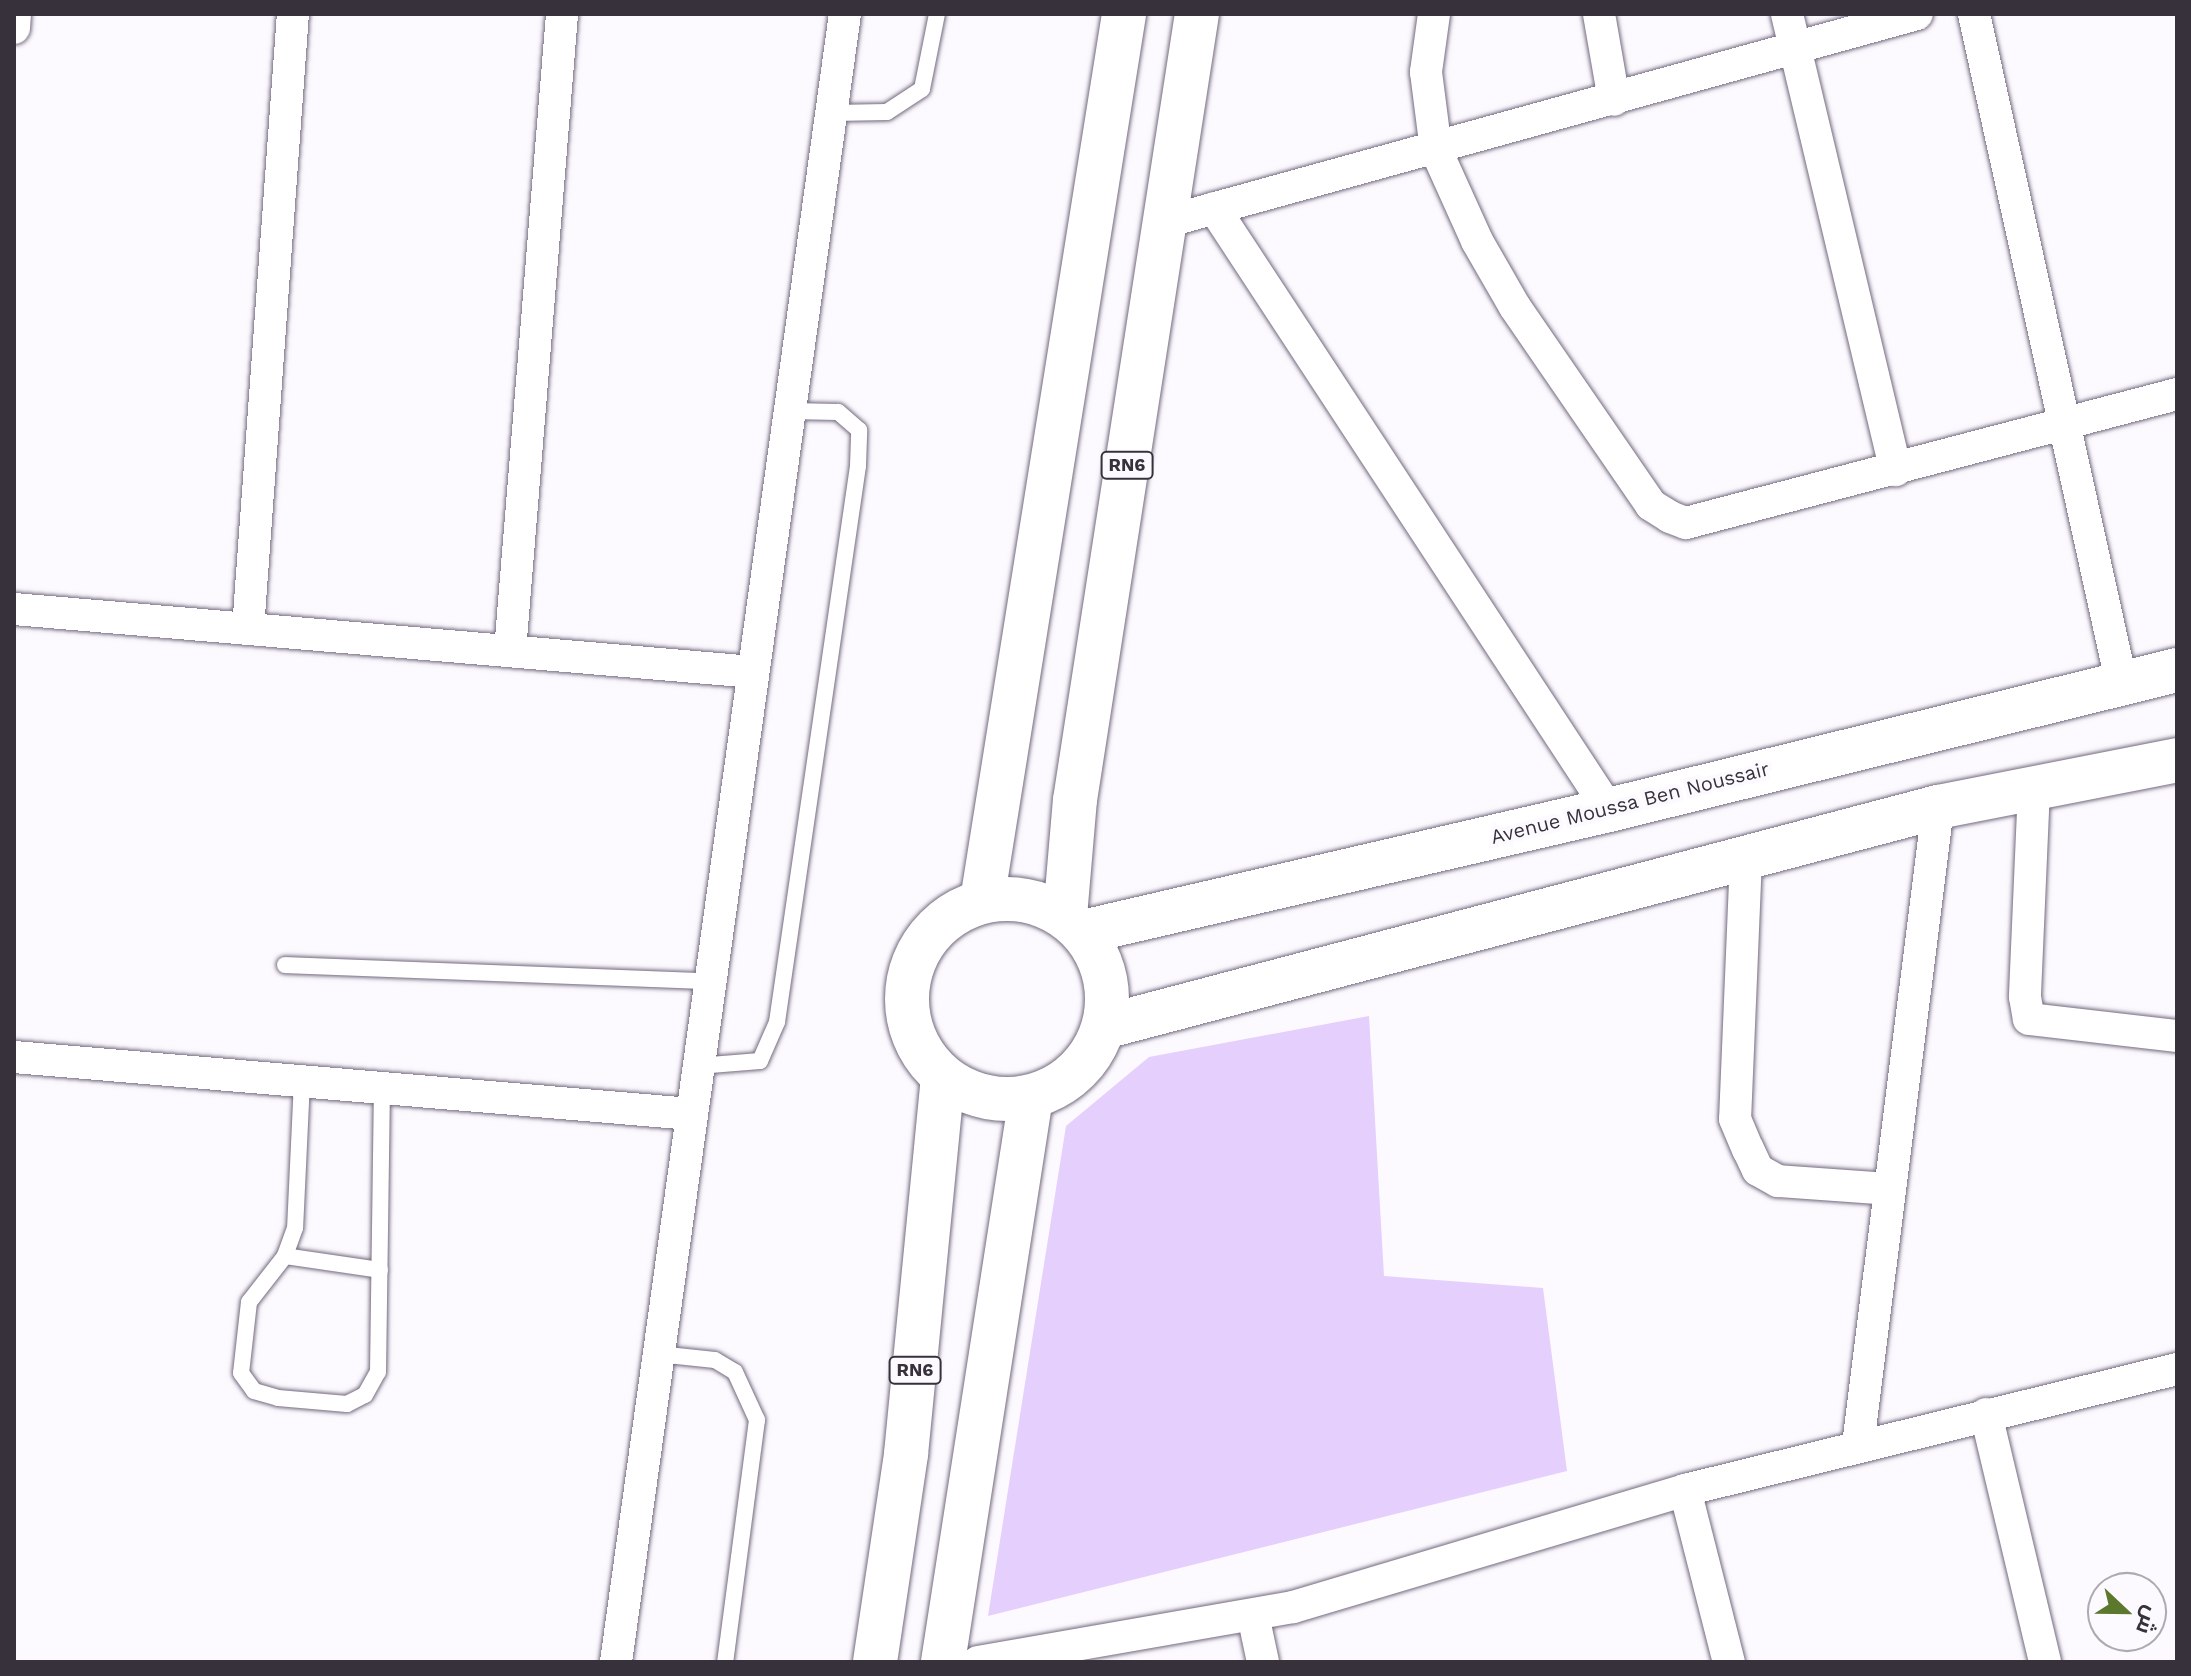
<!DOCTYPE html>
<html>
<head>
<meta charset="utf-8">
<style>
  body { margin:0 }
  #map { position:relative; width:2191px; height:1676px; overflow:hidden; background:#fcfaff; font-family:"Work Sans",Cairo,sans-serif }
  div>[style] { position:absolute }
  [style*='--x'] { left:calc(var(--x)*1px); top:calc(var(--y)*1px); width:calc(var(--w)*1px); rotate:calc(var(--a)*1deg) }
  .green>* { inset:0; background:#e5cffc }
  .roads { filter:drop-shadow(0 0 2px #74697f) drop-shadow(0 0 2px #74697f) }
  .lane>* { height:16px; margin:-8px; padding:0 8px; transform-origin:8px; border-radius:8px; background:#fff }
  .street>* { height:32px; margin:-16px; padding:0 16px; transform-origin:16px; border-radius:16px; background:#fff }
  .secondary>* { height:44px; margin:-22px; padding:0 22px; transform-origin:22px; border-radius:22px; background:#fff }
  .primary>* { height:44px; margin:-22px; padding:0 22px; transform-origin:22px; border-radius:22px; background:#fff }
  .primary>.ring { margin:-22px; padding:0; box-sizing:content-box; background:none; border:44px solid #fff; border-radius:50% }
  span { translate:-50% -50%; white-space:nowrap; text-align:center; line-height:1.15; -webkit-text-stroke:8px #fcfaff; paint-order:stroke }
  .shield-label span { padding:2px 6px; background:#fcfaff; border:2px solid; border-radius:6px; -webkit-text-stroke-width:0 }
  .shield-label { font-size:18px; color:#36313b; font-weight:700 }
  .street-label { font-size:20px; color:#36313b }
  .frame { position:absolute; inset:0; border:16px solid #36313b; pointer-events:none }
  .north { position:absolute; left:2087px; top:1572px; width:80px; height:80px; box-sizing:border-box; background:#fcfaff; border:2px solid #adaab1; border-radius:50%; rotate:112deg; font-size:22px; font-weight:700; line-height:32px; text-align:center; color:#36313b }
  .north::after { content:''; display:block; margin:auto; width:28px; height:36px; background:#5b782d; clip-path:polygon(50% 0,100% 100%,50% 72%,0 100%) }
</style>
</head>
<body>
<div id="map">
  <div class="green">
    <div style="clip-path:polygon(1369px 1016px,1384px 1276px,1543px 1288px,1567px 1471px,988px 1616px,1066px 1126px,1149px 1057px)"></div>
  </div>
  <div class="roads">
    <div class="lane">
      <div style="--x:833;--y:113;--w:54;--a:-1.1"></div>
      <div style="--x:887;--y:112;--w:42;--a:-33.3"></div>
      <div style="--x:922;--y:89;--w:76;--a:-78.7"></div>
      <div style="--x:285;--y:965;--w:425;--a:2.2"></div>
      <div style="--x:698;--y:1066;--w:62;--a:-4.6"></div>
      <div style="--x:760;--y:1061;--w:43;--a:-66.4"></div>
      <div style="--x:777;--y:1022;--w:562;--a:-81.71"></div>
      <div style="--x:858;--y:466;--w:36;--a:-88"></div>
      <div style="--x:859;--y:430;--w:28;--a:-139"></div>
      <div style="--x:838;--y:412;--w:48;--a:-178.8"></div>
      <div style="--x:302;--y:1081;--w:147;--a:92.7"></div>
      <div style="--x:295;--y:1228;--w:30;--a:110"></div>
      <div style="--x:285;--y:1256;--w:58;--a:128"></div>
      <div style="--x:249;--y:1302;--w:71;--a:96.4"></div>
      <div style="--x:241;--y:1373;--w:22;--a:54"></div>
      <div style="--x:254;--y:1391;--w:25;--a:16"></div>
      <div style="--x:278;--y:1398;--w:69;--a:5"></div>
      <div style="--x:347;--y:1404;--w:20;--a:-27"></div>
      <div style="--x:365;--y:1395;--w:26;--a:-61"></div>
      <div style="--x:378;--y:1372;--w:284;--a:-89.2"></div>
      <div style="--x:285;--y:1256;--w:96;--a:8.4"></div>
      <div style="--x:658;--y:1354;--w:57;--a:6"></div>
      <div style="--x:715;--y:1360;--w:23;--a:31"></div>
      <div style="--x:735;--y:1372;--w:53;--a:65.4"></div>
      <div style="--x:757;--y:1420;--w:244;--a:97.5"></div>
    </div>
    <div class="street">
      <div style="--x:1434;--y:14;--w:59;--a:97.9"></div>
      <div style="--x:1426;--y:72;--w:79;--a:82.7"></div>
      <div style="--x:1436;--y:150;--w:100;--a:65.7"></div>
      <div style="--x:1477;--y:241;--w:76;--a:60.1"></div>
      <div style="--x:1515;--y:307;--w:240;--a:55.5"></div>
      <div style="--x:1651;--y:505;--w:22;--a:32"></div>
      <div style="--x:1670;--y:517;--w:17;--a:21"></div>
      <div style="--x:1686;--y:523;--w:508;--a:-14.72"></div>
      <div style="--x:1599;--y:14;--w:87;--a:80.1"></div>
      <div style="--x:1787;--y:14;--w:469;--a:76.6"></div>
      <div style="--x:1974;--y:14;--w:683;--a:77.57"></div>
      <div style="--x:14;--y:28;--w:14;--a:-86"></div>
      <div style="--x:1214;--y:208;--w:720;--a:56.73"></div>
      <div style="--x:1165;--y:222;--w:780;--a:-15.46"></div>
      <div style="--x:14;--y:609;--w:742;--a:4.87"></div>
      <div style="--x:248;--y:629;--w:617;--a:-85.82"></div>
      <div style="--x:510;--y:651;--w:639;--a:-85.33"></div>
      <div style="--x:2034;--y:788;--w:209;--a:92.5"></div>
      <div style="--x:2025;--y:997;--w:22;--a:80"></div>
      <div style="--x:2029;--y:1019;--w:149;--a:6.6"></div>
      <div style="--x:1746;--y:858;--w:261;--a:92.4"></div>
      <div style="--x:1735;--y:1119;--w:33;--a:67"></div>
      <div style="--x:1748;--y:1149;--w:23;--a:65"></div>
      <div style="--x:1758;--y:1170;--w:23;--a:29"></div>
      <div style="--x:1778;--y:1181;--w:112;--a:4.1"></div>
      <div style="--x:14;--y:1057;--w:680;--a:4.81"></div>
      <div style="--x:1986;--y:1414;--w:255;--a:76.6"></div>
      <div style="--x:1858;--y:1445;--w:643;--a:-82.85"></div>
      <div style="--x:1685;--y:1490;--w:178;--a:75.7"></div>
      <div style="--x:1253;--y:1615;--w:48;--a:78"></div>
      <div style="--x:616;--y:1662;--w:1664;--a:-82.09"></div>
      <div style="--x:978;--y:1662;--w:320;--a:-9.9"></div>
      <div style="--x:1293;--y:1607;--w:409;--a:-16.6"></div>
      <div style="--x:1685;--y:1490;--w:507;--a:-13.82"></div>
    </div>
    <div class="secondary">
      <div style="--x:1083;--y:932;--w:540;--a:-13.06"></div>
      <div style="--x:1609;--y:810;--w:585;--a:-13.85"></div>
      <div style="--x:1104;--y:1027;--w:863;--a:-14.78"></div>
      <div style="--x:1938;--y:807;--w:244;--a:-11.1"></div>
    </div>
    <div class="primary">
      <div class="ring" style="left:907px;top:899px;width:156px;height:156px"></div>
      <div style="--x:982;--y:901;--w:898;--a:-80.9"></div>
      <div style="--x:1065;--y:916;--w:116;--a:-85.1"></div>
      <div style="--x:1075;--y:800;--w:795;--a:-81.18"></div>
      <div style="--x:875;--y:1662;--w:210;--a:-81.5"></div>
      <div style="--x:906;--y:1454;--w:379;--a:-84.4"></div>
      <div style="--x:943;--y:1662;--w:572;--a:-81.15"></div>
    </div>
  </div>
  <div class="shield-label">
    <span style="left:1127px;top:465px">RN6</span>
    <span style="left:915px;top:1370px">RN6</span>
  </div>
  <div class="street-label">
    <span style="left:1630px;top:803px;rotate:-14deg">Avenue Moussa Ben Noussair</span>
  </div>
  <div class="frame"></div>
  <div class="north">ش</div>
</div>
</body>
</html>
